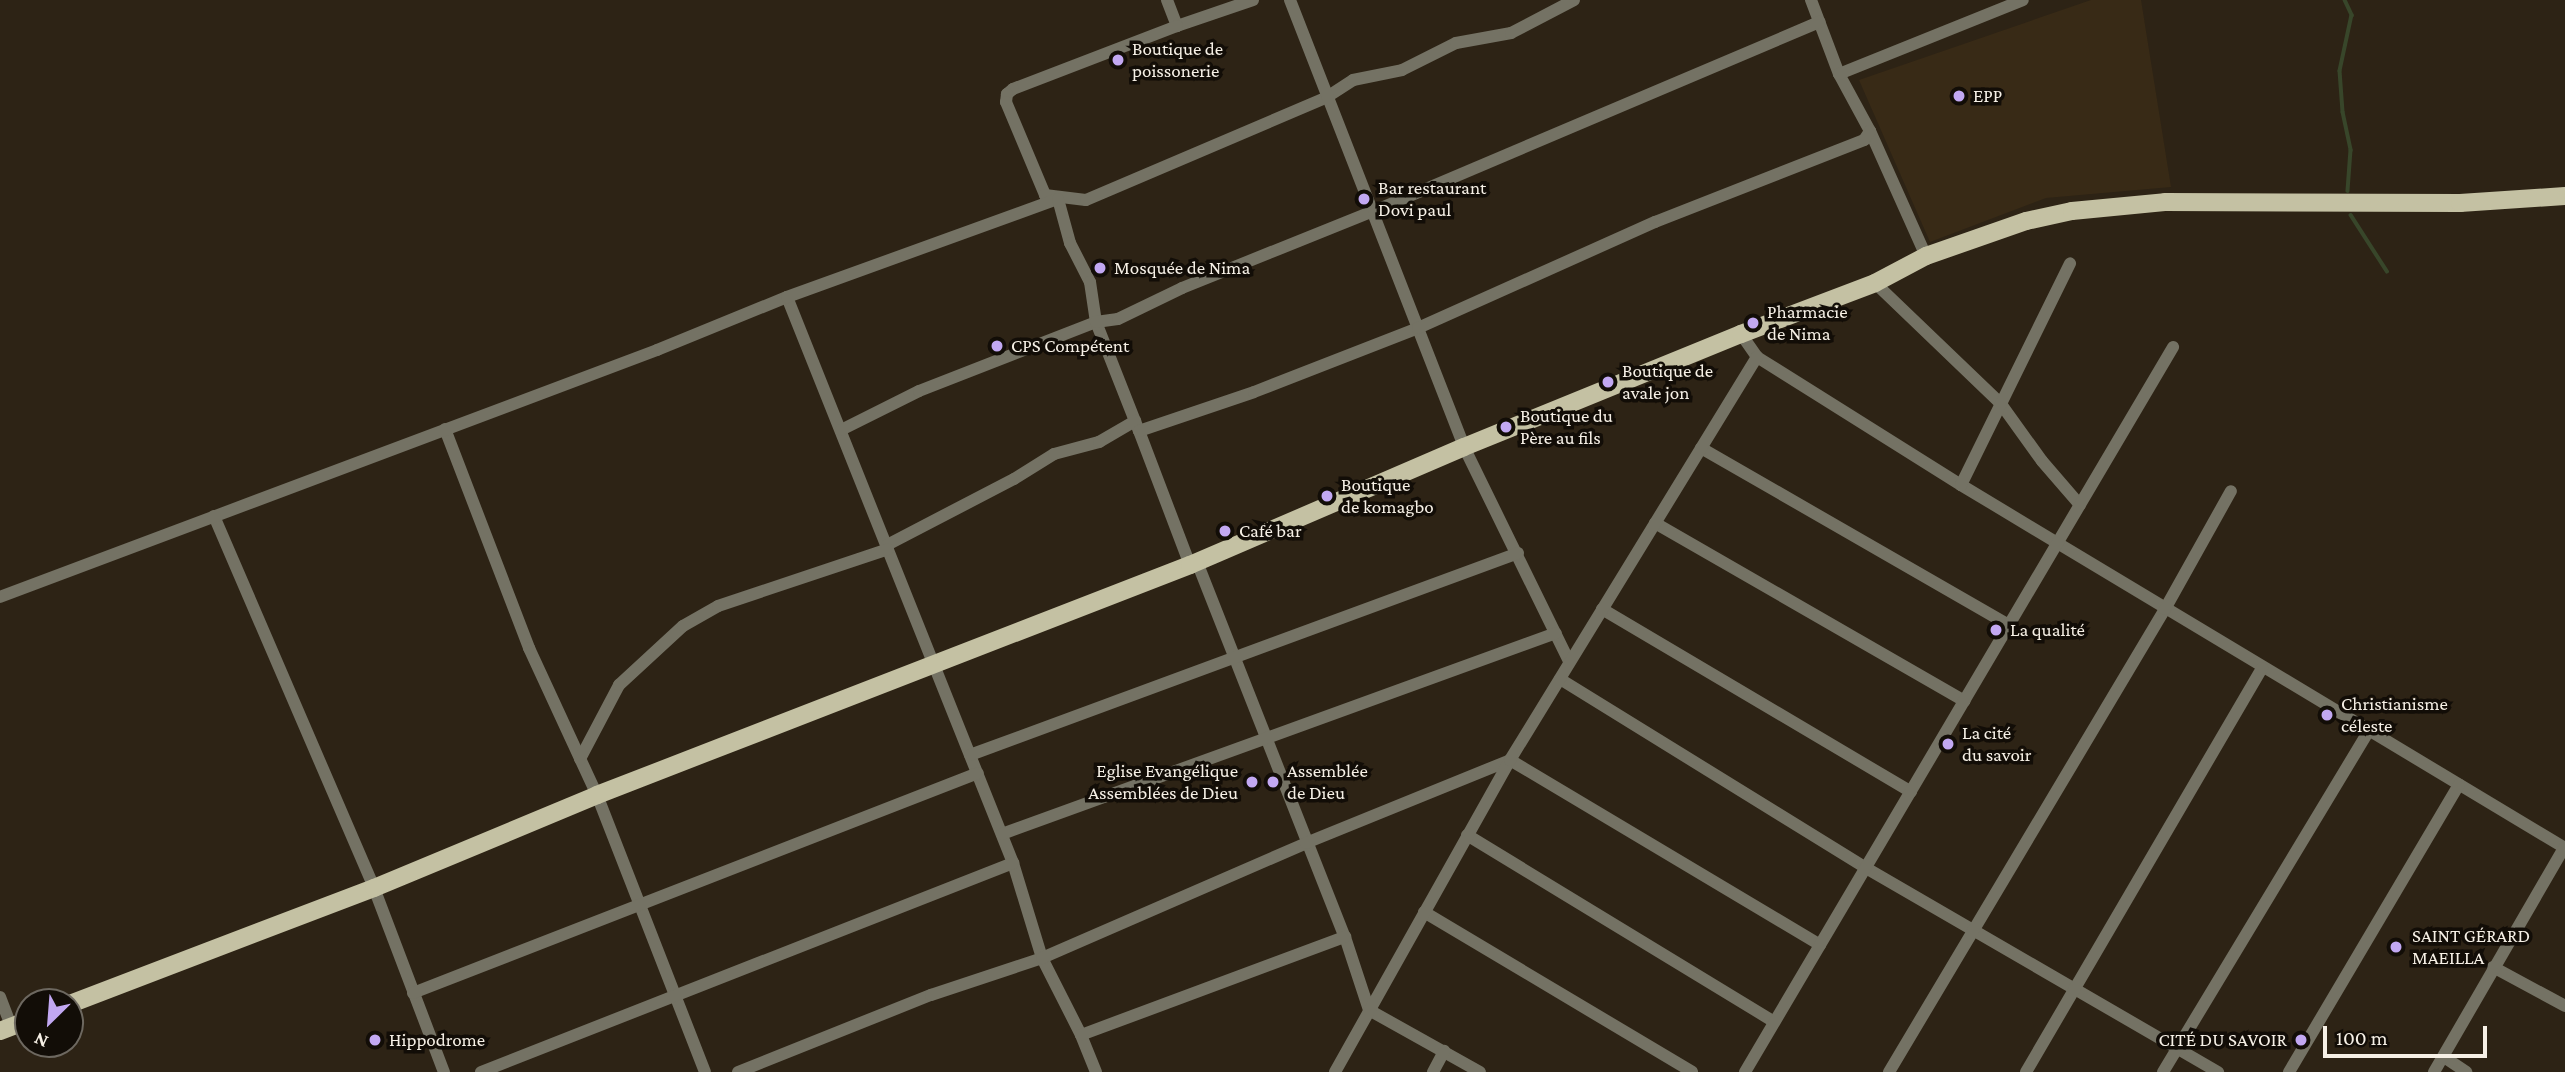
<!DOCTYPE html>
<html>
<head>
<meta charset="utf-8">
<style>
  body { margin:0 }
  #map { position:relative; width:2565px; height:1072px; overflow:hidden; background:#2d2315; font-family:"Crimson Pro",serif }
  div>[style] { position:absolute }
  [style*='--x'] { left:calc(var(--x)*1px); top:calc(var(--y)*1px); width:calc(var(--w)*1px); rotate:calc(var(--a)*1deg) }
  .built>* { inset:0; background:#382a16 }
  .stream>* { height:3.5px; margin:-1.75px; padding:0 1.75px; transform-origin:1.75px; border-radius:1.75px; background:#38462a }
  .street>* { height:12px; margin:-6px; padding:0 6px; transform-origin:6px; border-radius:6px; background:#747264 }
  .primary>* { height:18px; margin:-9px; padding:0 9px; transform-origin:9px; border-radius:9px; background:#c4c1a3 }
  .dots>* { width:19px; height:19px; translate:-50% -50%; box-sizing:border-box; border:4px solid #120d07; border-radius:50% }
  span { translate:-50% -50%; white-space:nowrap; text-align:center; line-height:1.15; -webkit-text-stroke:7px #120d07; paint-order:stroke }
  .poi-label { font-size:19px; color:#f6f0e6 }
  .left { translate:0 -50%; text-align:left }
  .right { translate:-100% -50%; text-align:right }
  .north { position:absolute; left:14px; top:988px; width:70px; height:70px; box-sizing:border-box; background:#120d07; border:2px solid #6d6860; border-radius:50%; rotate:205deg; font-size:19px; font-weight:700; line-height:28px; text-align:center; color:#f6f0e6 }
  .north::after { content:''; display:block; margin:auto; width:24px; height:32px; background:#c2a8f2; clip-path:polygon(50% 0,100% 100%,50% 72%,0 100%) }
  .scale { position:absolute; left:2323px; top:1026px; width:164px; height:32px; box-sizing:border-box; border:4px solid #f6f0e6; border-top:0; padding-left:9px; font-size:21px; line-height:24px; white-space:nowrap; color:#f6f0e6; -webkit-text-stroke:5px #120d07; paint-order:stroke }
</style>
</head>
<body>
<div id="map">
  <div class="built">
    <div style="clip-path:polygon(2091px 0,2141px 0,2171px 187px,2046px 198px,1930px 242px,1859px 80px)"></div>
  </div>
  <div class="stream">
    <div style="--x:2345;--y:0;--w:17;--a:65"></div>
    <div style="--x:2352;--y:15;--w:57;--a:102.1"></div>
    <div style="--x:2340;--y:71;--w:41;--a:85.8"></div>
    <div style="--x:2343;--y:112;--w:39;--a:78"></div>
    <div style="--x:2351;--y:150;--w:41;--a:94.2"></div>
    <div style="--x:2351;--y:215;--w:67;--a:57.3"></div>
  </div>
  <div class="street">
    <div style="--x:1167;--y:0;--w:28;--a:69"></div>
    <div style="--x:1253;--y:0;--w:80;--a:161.1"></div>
    <div style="--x:1177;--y:26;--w:176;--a:159"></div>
    <div style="--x:1013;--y:89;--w:8;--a:140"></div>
    <div style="--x:1007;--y:94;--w:8;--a:97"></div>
    <div style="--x:1006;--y:102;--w:101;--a:67.2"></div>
    <div style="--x:1045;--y:195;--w:41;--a:7"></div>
    <div style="--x:1086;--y:200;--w:262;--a:-23.1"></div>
    <div style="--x:1327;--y:97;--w:31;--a:-33"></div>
    <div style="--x:1353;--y:80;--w:50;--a:-11.5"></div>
    <div style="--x:1402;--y:70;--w:60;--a:-26.6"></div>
    <div style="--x:1456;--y:43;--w:56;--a:-10.3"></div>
    <div style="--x:1511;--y:33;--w:71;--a:-27.6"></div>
    <div style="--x:1290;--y:0;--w:480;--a:68.7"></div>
    <div style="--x:1464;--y:447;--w:238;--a:63.9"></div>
    <div style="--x:1811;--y:0;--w:79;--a:69.3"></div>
    <div style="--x:1839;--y:74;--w:65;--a:61.5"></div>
    <div style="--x:1870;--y:131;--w:137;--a:65.9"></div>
    <div style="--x:1839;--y:74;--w:198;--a:-21.9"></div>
    <div style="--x:1875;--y:283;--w:175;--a:43.8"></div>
    <div style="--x:2001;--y:404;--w:70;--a:54.3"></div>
    <div style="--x:2042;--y:461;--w:58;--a:49.2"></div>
    <div style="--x:787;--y:297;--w:609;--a:68.23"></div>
    <div style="--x:1013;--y:863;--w:99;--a:73"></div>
    <div style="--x:1042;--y:958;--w:86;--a:63.1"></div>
    <div style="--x:1081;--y:1035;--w:40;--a:68"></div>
    <div style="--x:1741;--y:334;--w:28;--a:55"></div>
    <div style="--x:1757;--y:357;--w:241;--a:32.1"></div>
    <div style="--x:1961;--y:485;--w:705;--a:31.01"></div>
    <div style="--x:445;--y:429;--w:235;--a:69"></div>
    <div style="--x:529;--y:648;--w:162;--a:65.2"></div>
    <div style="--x:597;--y:795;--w:297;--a:68.7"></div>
    <div style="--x:841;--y:430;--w:87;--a:-26.6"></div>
    <div style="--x:919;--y:391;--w:190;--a:-21.3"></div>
    <div style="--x:1096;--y:322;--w:117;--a:68.5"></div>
    <div style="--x:1701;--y:448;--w:355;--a:29.9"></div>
    <div style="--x:1961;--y:485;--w:247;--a:-63.8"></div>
    <div style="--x:214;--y:516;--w:405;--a:66.7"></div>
    <div style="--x:374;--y:888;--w:197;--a:69.2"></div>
    <div style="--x:1655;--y:523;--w:357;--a:29.9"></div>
    <div style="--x:887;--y:545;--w:143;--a:-27.5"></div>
    <div style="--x:1014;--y:479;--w:47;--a:-32"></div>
    <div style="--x:1054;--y:454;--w:47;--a:-14.9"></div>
    <div style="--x:1099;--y:442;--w:42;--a:-30.3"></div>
    <div style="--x:1197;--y:562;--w:403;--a:68.5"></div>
    <div style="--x:1345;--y:937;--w:77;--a:71.8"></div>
    <div style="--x:1369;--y:1010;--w:127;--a:29.2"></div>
    <div style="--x:1190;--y:565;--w:143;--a:-110.8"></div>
    <div style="--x:1139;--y:431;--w:121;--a:-18.7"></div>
    <div style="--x:1254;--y:392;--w:176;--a:-21.3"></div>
    <div style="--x:1418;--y:328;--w:260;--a:-24.1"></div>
    <div style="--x:1655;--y:222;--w:225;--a:-21.4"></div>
    <div style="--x:1864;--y:140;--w:11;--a:-56"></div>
    <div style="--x:0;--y:597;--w:702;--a:-20.6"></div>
    <div style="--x:657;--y:350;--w:140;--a:-22.2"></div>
    <div style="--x:787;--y:297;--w:288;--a:-19.9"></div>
    <div style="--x:1058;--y:199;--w:46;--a:74.7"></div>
    <div style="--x:1070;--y:243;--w:44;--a:62.9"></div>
    <div style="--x:1090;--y:282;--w:40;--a:81.5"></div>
    <div style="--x:1096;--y:322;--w:22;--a:-8"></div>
    <div style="--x:1118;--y:319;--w:71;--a:-25.8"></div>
    <div style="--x:1182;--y:288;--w:207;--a:-21.9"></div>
    <div style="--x:1374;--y:211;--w:484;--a:-23"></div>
    <div style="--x:1602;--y:609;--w:359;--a:30.6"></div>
    <div style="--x:1560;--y:679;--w:360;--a:31.7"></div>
    <div style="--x:1866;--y:868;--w:407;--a:30.1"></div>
    <div style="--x:970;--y:755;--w:584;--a:-20.23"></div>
    <div style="--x:580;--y:759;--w:84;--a:-62.2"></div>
    <div style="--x:619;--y:685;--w:87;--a:-42.7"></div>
    <div style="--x:683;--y:626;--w:40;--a:-29.7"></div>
    <div style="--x:718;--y:606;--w:179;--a:-18.5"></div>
    <div style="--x:1002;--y:834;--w:589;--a:-19.94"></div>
    <div style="--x:1467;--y:835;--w:359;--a:31.3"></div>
    <div style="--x:1424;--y:912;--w:312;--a:30.8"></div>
    <div style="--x:2493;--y:967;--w:82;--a:28.4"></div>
    <div style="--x:413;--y:993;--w:606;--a:-21.27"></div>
    <div style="--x:0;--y:997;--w:31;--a:69"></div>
    <div style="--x:1081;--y:1035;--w:282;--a:-20.4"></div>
    <div style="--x:2444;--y:1057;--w:27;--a:34"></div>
    <div style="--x:481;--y:1072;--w:572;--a:-21.45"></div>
    <div style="--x:738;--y:1072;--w:208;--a:-21.8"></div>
    <div style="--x:931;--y:995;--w:117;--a:-18.4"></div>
    <div style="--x:1042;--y:958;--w:288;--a:-23.5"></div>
    <div style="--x:1306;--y:843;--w:220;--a:-22.1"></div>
    <div style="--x:1510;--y:760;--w:361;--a:30.8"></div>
    <div style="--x:1335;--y:1072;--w:358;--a:-60.7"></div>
    <div style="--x:1510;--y:760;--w:473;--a:-58.5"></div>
    <div style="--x:1433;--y:1072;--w:24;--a:-62"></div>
    <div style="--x:1745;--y:1072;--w:842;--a:-59.44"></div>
    <div style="--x:1889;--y:1072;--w:539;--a:-59.2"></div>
    <div style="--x:2165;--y:609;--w:135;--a:-60.8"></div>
    <div style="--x:2026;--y:1072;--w:468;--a:-59.7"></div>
    <div style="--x:2163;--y:1072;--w:398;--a:-58.9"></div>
    <div style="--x:2289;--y:1072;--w:334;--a:-59.4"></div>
    <div style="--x:2434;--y:1072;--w:259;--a:-59.9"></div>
  </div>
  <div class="primary">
    <div style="--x:70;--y:1004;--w:325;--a:-20.9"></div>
    <div style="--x:374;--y:888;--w:242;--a:-22.6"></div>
    <div style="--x:597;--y:795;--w:636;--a:-21.2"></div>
    <div style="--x:1190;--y:565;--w:298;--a:-23.3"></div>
    <div style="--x:1464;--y:447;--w:299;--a:-22.2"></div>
    <div style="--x:1741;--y:334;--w:143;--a:-20.8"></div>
    <div style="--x:1875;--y:283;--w:58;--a:-27.9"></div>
    <div style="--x:1926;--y:256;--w:106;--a:-19.3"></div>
    <div style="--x:2026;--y:221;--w:47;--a:-12.3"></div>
    <div style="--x:2072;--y:211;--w:93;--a:-5.5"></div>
    <div style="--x:2165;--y:202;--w:295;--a:0.2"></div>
    <div style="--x:2460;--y:203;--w:105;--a:-3.8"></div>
    <div style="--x:0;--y:1031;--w:30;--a:-21"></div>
  </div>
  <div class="dots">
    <div style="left:1118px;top:60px;background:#c2a8f2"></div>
    <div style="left:1959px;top:96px;background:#c2a8f2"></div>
    <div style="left:1364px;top:199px;background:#c2a8f2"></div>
    <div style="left:1100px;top:268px;background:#c2a8f2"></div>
    <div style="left:1753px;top:323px;background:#c2a8f2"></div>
    <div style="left:997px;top:346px;background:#c2a8f2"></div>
    <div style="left:1608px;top:382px;background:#c2a8f2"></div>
    <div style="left:1506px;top:427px;background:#c2a8f2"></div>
    <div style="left:1327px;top:496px;background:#c2a8f2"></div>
    <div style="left:1225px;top:531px;background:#c2a8f2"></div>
    <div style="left:1996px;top:630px;background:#c2a8f2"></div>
    <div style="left:2327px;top:715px;background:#c2a8f2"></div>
    <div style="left:1948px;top:744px;background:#c2a8f2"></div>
    <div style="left:1252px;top:782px;background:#c2a8f2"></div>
    <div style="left:1273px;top:782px;background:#c2a8f2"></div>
    <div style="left:2396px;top:947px;background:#c2a8f2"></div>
    <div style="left:375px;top:1040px;background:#c2a8f2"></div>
    <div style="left:2301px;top:1040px;background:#c2a8f2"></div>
  </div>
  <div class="poi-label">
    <span class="left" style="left:1132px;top:60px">Boutique de<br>poissonerie</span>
    <span class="left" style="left:1973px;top:96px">EPP</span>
    <span class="left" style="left:1378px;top:199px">Bar restaurant<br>Dovi paul</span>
    <span class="left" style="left:1114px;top:268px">Mosquée de Nima</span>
    <span class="left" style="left:1767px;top:323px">Pharmacie<br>de Nima</span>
    <span class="left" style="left:1011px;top:346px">CPS Compétent</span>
    <span class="left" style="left:1622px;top:382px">Boutique de<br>avale jon</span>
    <span class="left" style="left:1520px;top:427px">Boutique du<br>Père au fils</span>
    <span class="left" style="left:1341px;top:496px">Boutique<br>de komagbo</span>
    <span class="left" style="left:1239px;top:531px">Café bar</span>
    <span class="left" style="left:2010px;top:630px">La qualité</span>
    <span class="left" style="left:2341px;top:715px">Christianisme<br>céleste</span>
    <span class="left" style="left:1962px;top:744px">La cité<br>du savoir</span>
    <span class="right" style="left:1238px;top:782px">Eglise Evangélique<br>Assemblées de Dieu</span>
    <span class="left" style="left:1287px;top:782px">Assemblée<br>de Dieu</span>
    <span class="left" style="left:2412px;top:947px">SAINT GÉRARD<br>MAEILLA</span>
    <span class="left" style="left:389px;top:1040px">Hippodrome</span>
    <span class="right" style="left:2287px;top:1040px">CITÉ DU SAVOIR</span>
  </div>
  <div class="north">N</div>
  <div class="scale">100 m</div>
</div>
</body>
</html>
